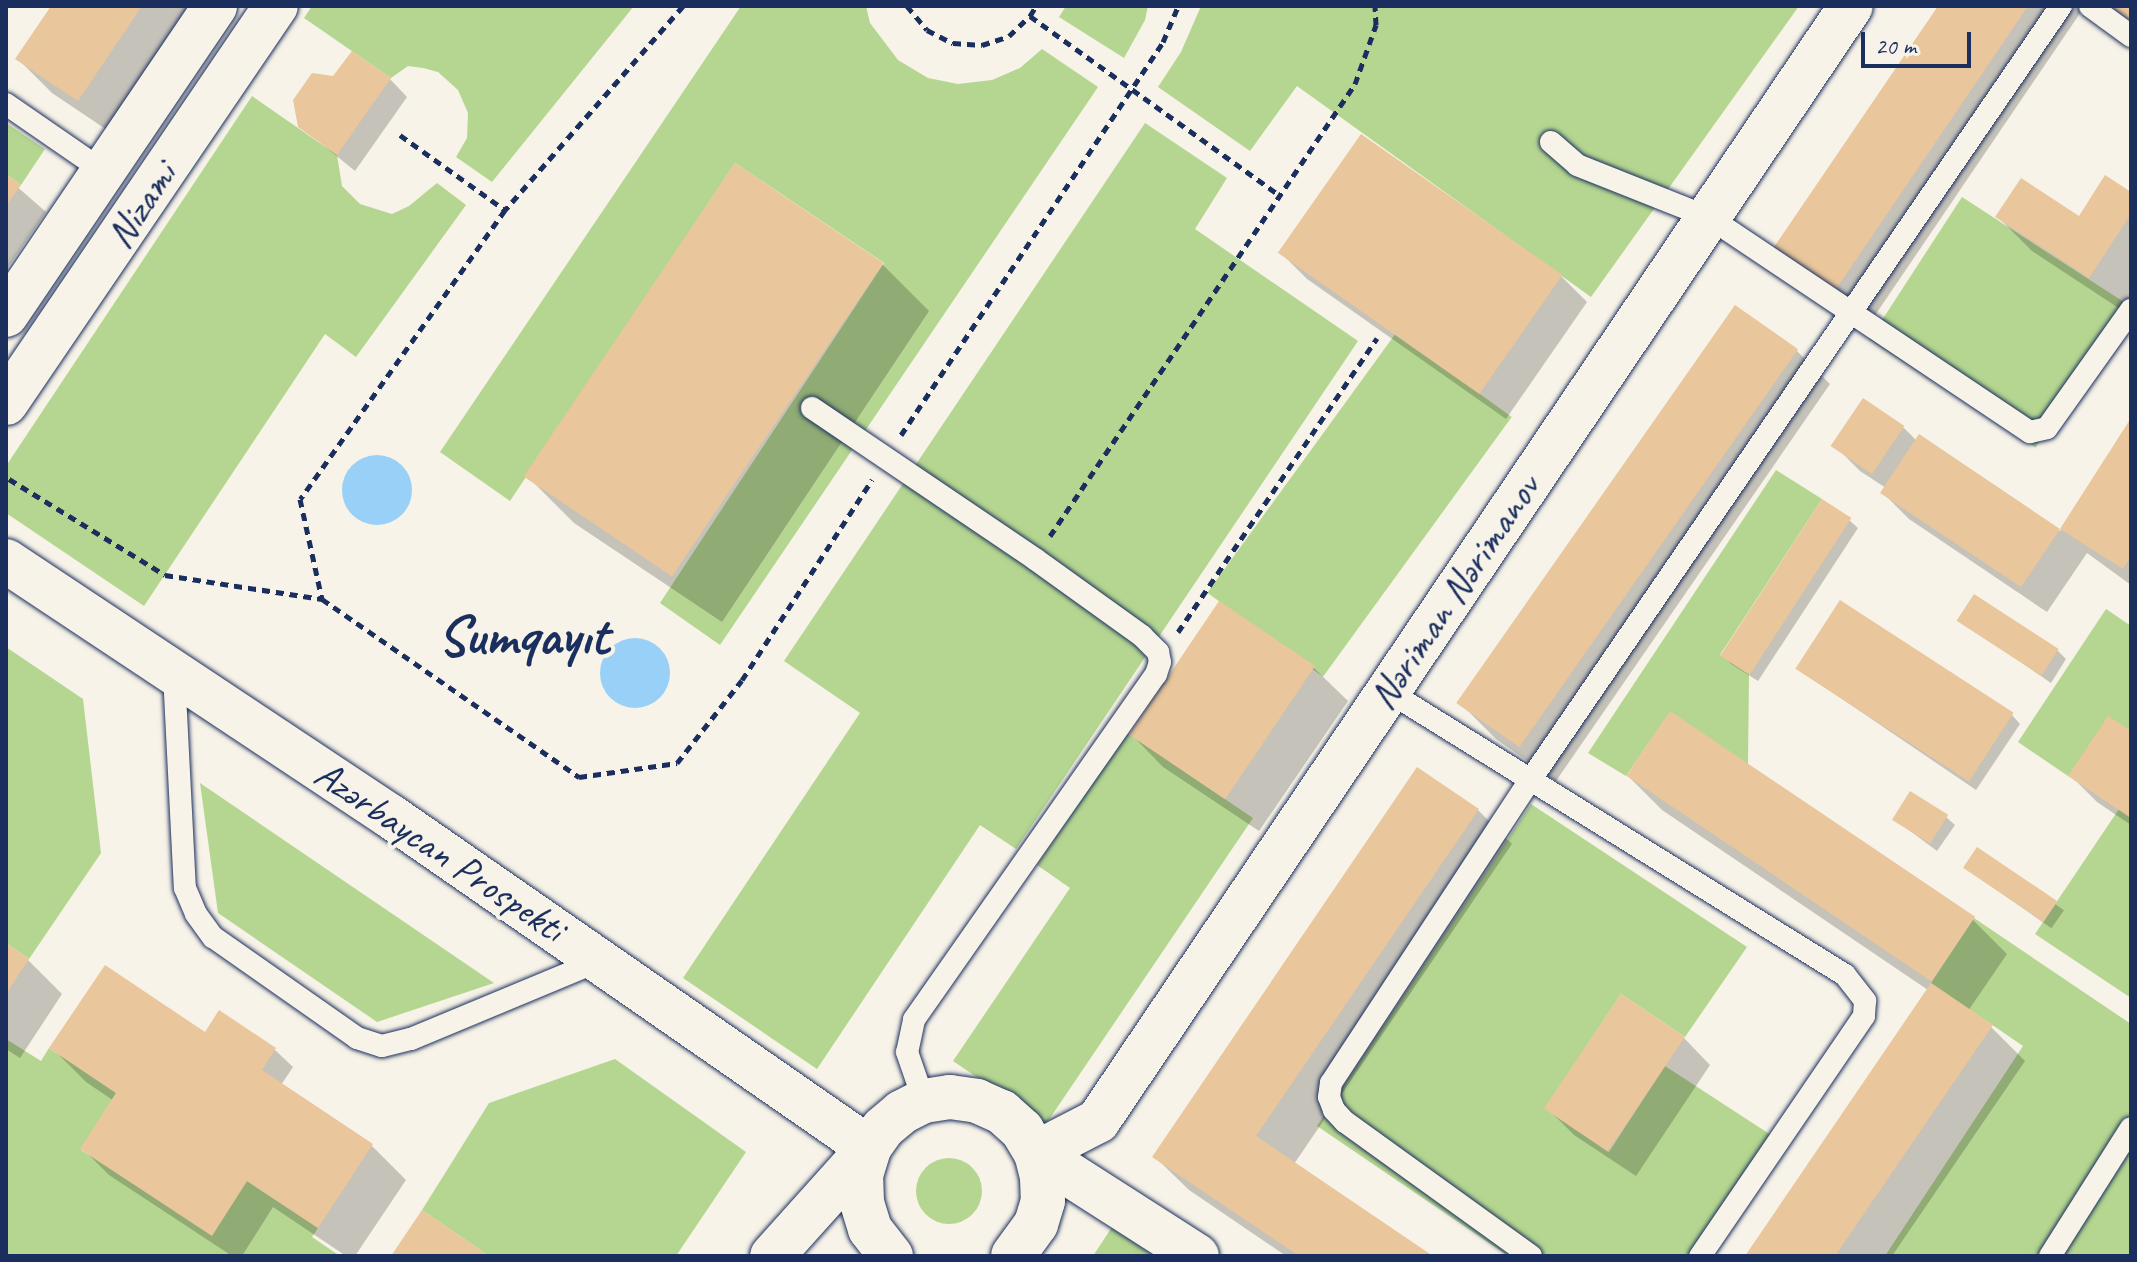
<!DOCTYPE html>
<html>
<head>
<meta charset="utf-8">
<style>
  body { margin:0 }
  #map { position:relative; width:2137px; height:1262px; overflow:hidden; background:#f7f3e8; font-family:Caveat,sans-serif }
  div>[style] { position:absolute }
  [style*='--x'] { left:calc(var(--x)*1px); top:calc(var(--y)*1px); width:calc(var(--w)*1px); rotate:calc(var(--a)*1deg) }
  .green>* { inset:0; background:#b5d690; transform-origin:0 0 }
  .round { border-radius:50% }
  .water>* { inset:0; background:#98d0f7 }
  .shadow>* { inset:0; background:#0003; transform-origin:0 0 }
  .building>* { inset:0; background:#e9c69b; transform-origin:0 0 }
  .path>* { height:5px; margin-top:-2.5px; transform-origin:0; background:repeating-linear-gradient(90deg,#1b2f5e 0 8px,transparent 0 14px) }
  .roads { filter:drop-shadow(0 0 2px #1b2f5e) drop-shadow(0 0 2px #1b2f5e) }
  .service>* { height:22px; margin:-11px; padding:0 11px; transform-origin:11px; border-radius:11px; background:#f7f3e8 }
  .minor>* { height:44px; margin:-22px; padding:0 22px; transform-origin:22px; border-radius:22px; background:#f7f3e8 }
  .tertiary>* { height:44px; margin:-22px; padding:0 22px; transform-origin:22px; border-radius:22px; background:#f7f3e8 }
  .secondary>* { height:44px; margin:-22px; padding:0 22px; transform-origin:22px; border-radius:22px; background:#f7f3e8 }
  span { translate:-50% -50%; white-space:nowrap; text-align:center; line-height:1.15; -webkit-text-stroke:8px #f7f3e8; paint-order:stroke }
  .street-label { font-size:40px; color:#1b2f5e }
  .town-label { font-size:56px; color:#1b2f5e; font-weight:700 }
  .frame { position:absolute; inset:0; border:8px solid #1b2f5e; pointer-events:none }
  .scale { position:absolute; left:1861px; top:32px; width:110px; height:36px; box-sizing:border-box; border:4px solid #1b2f5e; border-top:0; padding-left:10px; font-size:24px; line-height:28px; white-space:nowrap; color:#1b2f5e; -webkit-text-stroke:6px #f7f3e8; paint-order:stroke }
</style>
</head>
<body>
<div id="map">
  <div class="green">
    <div style="clip-path:polygon(312px 6px,634px 6px,492px 182px,456px 157px,467px 138px,468px 113px,458px 90px,438px 72px,423px 68px,408px 66px,391px 78px,304px 18px)"></div>
    <div style="clip-path:polygon(741px 6px,866px 6px,870px 23px,898px 60px,928px 78px,958px 84px,992px 80px,1020px 68px,1042px 49px,1098px 87px,720px 645px,660px 603px,884px 263px,735px 163px,510px 501px,440px 452px)"></div>
    <div style="clip-path:polygon(1066px 6px,1148px 6px,1145px 20px,1124px 58px,1059px 17px)"></div>
    <div style="clip-path:polygon(1201px 6px,1799px 6px,1591px 297px,1297px 86px,1250px 151px,1158px 87px,1181px 52px)"></div>
    <div style="clip-path:polygon(252px 96px,337px 155px,342px 186px,360px 204px,392px 214px,409px 206px,437px 183px,466px 205px,356px 357px,325px 334px,144px 606px,6px 513px,6px 466px)"></div>
    <div style="clip-path:polygon(6px 123px,45px 149px,21px 185px,6px 174px)"></div>
    <div style="clip-path:polygon(1145px 123px,1227px 178px,1195px 229px,1358px 341px,1016px 849px,980px 825px,817px 1069px,683px 978px,860px 713px,784px 661px)"></div>
    <div style="left:1962px;top:197px;width:198px;height:170px;rotate:33deg"></div>
    <div style="left:1396px;top:333px;width:143px;height:321px;rotate:36deg"></div>
    <div style="clip-path:polygon(1776px 470px,1822px 499px,1720px 655px,1749px 674px,1748px 765px,1670px 712px,1626px 776px,1588px 753px)"></div>
    <div style="clip-path:polygon(2106px 609px,2131px 626px,2131px 731px,2068px 776px,2018px 742px)"></div>
    <div style="clip-path:polygon(6px 647px,83px 699px,101px 853px,29px 959px,6px 943px)"></div>
    <div style="clip-path:polygon(1127px 733px,1253px 818px,1046px 1124px,953px 1061px,1070px 888px,1037px 865px)"></div>
    <div style="clip-path:polygon(200px 783px,494px 983px,377px 1022px,218px 913px)"></div>
    <div style="clip-path:polygon(1531px 804px,1747px 947px,1685px 1037px,1621px 994px,1545px 1108px,1609px 1152px,1665px 1066px,1771px 1135px,1691px 1256px,1508px 1256px,1317px 1126px)"></div>
    <div style="clip-path:polygon(2119px 809px,2131px 818px,2131px 998px,2035px 934px)"></div>
    <div style="clip-path:polygon(1974px 918px,2131px 1024px,2131px 1256px,1885px 1256px,2023px 1046px,1931px 983px)"></div>
    <div style="clip-path:polygon(6px 1039px,41px 1061px,49px 1048px,116px 1093px,81px 1150px,212px 1235px,247px 1181px,318px 1228px,312px 1237px,340px 1256px,6px 1256px)"></div>
    <div style="clip-path:polygon(615px 1059px,746px 1152px,676px 1256px,489px 1256px,422px 1210px,489px 1103px)"></div>
    <div class="round" style="left:916px;top:1158px;width:66px;height:66px"></div>
    <div style="clip-path:polygon(1112px 1227px,1154px 1256px,1093px 1256px)"></div>
  </div>
  <div class="water">
    <div class="round" style="left:342px;top:455px;width:70px;height:70px"></div>
    <div class="round" style="left:600px;top:638px;width:70px;height:70px"></div>
  </div>
  <div class="shadow">
    <div style="clip-path:polygon(53px 6px,199px 6px,113px 134px,52px 93px,18px 59px)"></div>
    <div style="clip-path:polygon(1941px 6px,2085px 6px,1865px 330px,1805px 289px)"></div>
    <div style="clip-path:polygon(334px 78px,390px 79px,407px 97px,355px 171px,300px 126px)"></div>
    <div style="clip-path:polygon(736px 166px,883px 265px,929px 311px,722px 622px,574px 523px,528px 477px)"></div>
    <div style="clip-path:polygon(6px 177px,46px 212px,6px 270px)"></div>
    <div style="clip-path:polygon(2131px 194px,2131px 299px,2123px 311px,2032px 251px,1998px 217px,2079px 219px)"></div>
    <div style="clip-path:polygon(1281px 253px,1561px 276px,1587px 302px,1506px 419px,1307px 279px)"></div>
    <div style="clip-path:polygon(1796px 350px,1830px 384px,1556px 781px,1496px 739px,1462px 705px)"></div>
    <div style="clip-path:polygon(2131px 422px,2131px 585px,2087px 553px,2047px 612px,1909px 519px,1883px 493px,1886px 488px,1860px 471px,1834px 445px,1904px 428px,1917px 441px,1920px 437px,2060px 531px)"></div>
    <div style="clip-path:polygon(1849px 520px,1858px 528px,1758px 681px,1731px 664px,1723px 655px)"></div>
    <div style="clip-path:polygon(1959px 620px,2057px 650px,2066px 659px,2051px 683px)"></div>
    <div style="clip-path:polygon(1314px 668px,1348px 701px,1259px 831px,1163px 767px,1130px 733px)"></div>
    <div style="clip-path:polygon(1798px 669px,2012px 715px,2020px 724px,1976px 790px)"></div>
    <div style="clip-path:polygon(2131px 733px,2131px 825px,2097px 802px,2071px 776px)"></div>
    <div style="clip-path:polygon(1628px 776px,1973px 920px,2007px 954px,1968px 1011px,1991px 1027px,2025px 1061px,1892px 1256px,1747px 1256px,1928px 990px,1662px 810px)"></div>
    <div style="clip-path:polygon(1478px 810px,1512px 844px,1294px 1164px,1429px 1256px,1286px 1256px,1189px 1190px,1155px 1157px)"></div>
    <div style="clip-path:polygon(1946px 817px,1955px 825px,1937px 851px,1894px 819px)"></div>
    <div style="left:1978px;top:850px;width:105px;height:22px;rotate:35deg"></div>
    <div style="clip-path:polygon(6px 946px,28px 960px,62px 994px,20px 1058px,6px 1049px)"></div>
    <div style="clip-path:polygon(220px 1013px,275px 1050px,293px 1067px,281px 1085px,372px 1146px,406px 1180px,355px 1256px,346px 1256px,273px 1207px,242px 1256px,232px 1256px,109px 1175px,83px 1149px,114px 1101px,86px 1082px,52px 1048px,206px 1035px)"></div>
    <div style="clip-path:polygon(1684px 1038px,1710px 1065px,1636px 1176px,1574px 1135px,1547px 1108px)"></div>
  </div>
  <div class="building">
    <div style="clip-path:polygon(51px 6px,142px 6px,78px 101px,15px 59px)"></div>
    <div style="clip-path:polygon(1938px 6px,2028px 6px,1830px 298px,1768px 256px)"></div>
    <div style="clip-path:polygon(2109px 6px,2131px 6px,2131px 21px)"></div>
    <div style="clip-path:polygon(352px 51px,391px 78px,337px 155px,298px 127px,293px 100px,312px 73px,333px 76px)"></div>
    <div style="left:1361px;top:134px;width:246px;height:145px;rotate:35deg"></div>
    <div style="left:735px;top:163px;width:179px;height:378px;rotate:34deg"></div>
    <div style="clip-path:polygon(6px 174px,21px 185px,6px 206px)"></div>
    <div style="clip-path:polygon(2105px 175px,2131px 192px,2131px 214px,2089px 278px,1995px 217px,2021px 178px,2079px 216px)"></div>
    <div style="left:1735px;top:305px;width:77px;height:486px;rotate:35deg"></div>
    <div style="left:1863px;top:398px;width:50px;height:58px;rotate:34deg"></div>
    <div style="clip-path:polygon(2131px 418px,2131px 556px,2123px 569px,2060px 529px,2021px 587px,1880px 493px,1919px 434px,2060px 529px)"></div>
    <div style="left:1822px;top:499px;width:35px;height:187px;rotate:33deg"></div>
    <div style="left:1974px;top:594px;width:101px;height:32px;rotate:33deg"></div>
    <div style="left:1840px;top:600px;width:207px;height:82px;rotate:33deg"></div>
    <div style="left:1219px;top:601px;width:116px;height:161px;rotate:34deg"></div>
    <div style="left:1670px;top:711px;width:368px;height:78px;rotate:34deg"></div>
    <div style="clip-path:polygon(2108px 716px,2131px 731px,2131px 818px,2068px 776px)"></div>
    <div style="clip-path:polygon(1417px 767px,1479px 809px,1256px 1136px,1433px 1256px,1299px 1256px,1152px 1157px)"></div>
    <div style="left:1910px;top:791px;width:45px;height:34px;rotate:32deg"></div>
    <div style="left:1977px;top:847px;width:97px;height:25px;rotate:34deg"></div>
    <div style="clip-path:polygon(6px 943px,29px 959px,6px 994px)"></div>
    <div style="clip-path:polygon(105px 965px,205px 1032px,219px 1010px,276px 1048px,262px 1070px,373px 1144px,318px 1228px,247px 1181px,212px 1236px,80px 1149px,116px 1093px,49px 1048px)"></div>
    <div style="clip-path:polygon(1931px 983px,1993px 1025px,1835px 1256px,1745px 1256px)"></div>
    <div style="left:1621px;top:994px;width:77px;height:138px;rotate:34deg"></div>
    <div style="clip-path:polygon(422px 1210px,489px 1256px,391px 1256px)"></div>
  </div>
  <div class="path">
    <div style="--x:683;--y:6;--w:271;--a:131.1"></div>
    <div style="--x:505;--y:210;--w:354;--a:125.3"></div>
    <div style="--x:300;--y:499;--w:102;--a:77.6"></div>
    <div style="--x:322;--y:599;--w:313;--a:34.7"></div>
    <div style="--x:579;--y:777;--w:99;--a:-8.1"></div>
    <div style="--x:677;--y:763;--w:105;--a:-51.9"></div>
    <div style="--x:742;--y:680;--w:239;--a:-57"></div>
    <div style="--x:907;--y:6;--w:31;--a:50"></div>
    <div style="--x:927;--y:30;--w:29;--a:27"></div>
    <div style="--x:953;--y:43;--w:29;--a:4"></div>
    <div style="--x:982;--y:45;--w:28;--a:-18"></div>
    <div style="--x:1009;--y:36;--w:29;--a:-44"></div>
    <div style="--x:1030;--y:16;--w:12;--a:-59"></div>
    <div style="--x:1030;--y:16;--w:307;--a:35.7"></div>
    <div style="--x:400;--y:135;--w:129;--a:35.5"></div>
    <div style="--x:901;--y:435;--w:472;--a:-56.3"></div>
    <div style="--x:1163;--y:42;--w:39;--a:-67"></div>
    <div style="--x:9;--y:479;--w:183;--a:31.6"></div>
    <div style="--x:165;--y:575;--w:159;--a:8.7"></div>
    <div style="--x:1050;--y:536;--w:545;--a:-55.99"></div>
    <div style="--x:1355;--y:84;--w:63;--a:-70.4"></div>
    <div style="--x:1376;--y:25;--w:19;--a:-93"></div>
    <div style="--x:1178;--y:632;--w:355;--a:-55.9"></div>
  </div>
  <div class="roads">
    <div class="service">
      <div style="--x:2090;--y:6;--w:51;--a:36.2"></div>
      <div style="--x:6;--y:104;--w:118;--a:34.6"></div>
      <div style="--x:1551;--y:142;--w:35;--a:41"></div>
      <div style="--x:1577;--y:165;--w:143;--a:21.7"></div>
      <div style="--x:1710;--y:218;--w:385;--a:33.8"></div>
      <div style="--x:2030;--y:432;--w:17;--a:-13"></div>
      <div style="--x:2047;--y:428;--w:145;--a:-54.6"></div>
      <div style="--x:812;--y:408;--w:269;--a:34.1"></div>
      <div style="--x:1035;--y:559;--w:132;--a:35.7"></div>
      <div style="--x:1142;--y:636;--w:23;--a:45"></div>
      <div style="--x:1158;--y:652;--w:10;--a:79"></div>
      <div style="--x:1160;--y:662;--w:13;--a:108"></div>
      <div style="--x:1156;--y:674;--w:422;--a:125"></div>
      <div style="--x:914;--y:1020;--w:33;--a:102"></div>
      <div style="--x:907;--y:1052;--w:52;--a:70.9"></div>
      <div style="--x:174;--y:674;--w:214;--a:87.1"></div>
      <div style="--x:185;--y:888;--w:28;--a:67"></div>
      <div style="--x:196;--y:914;--w:29;--a:54"></div>
      <div style="--x:213;--y:937;--w:176;--a:35"></div>
      <div style="--x:357;--y:1038;--w:26;--a:18"></div>
      <div style="--x:382;--y:1046;--w:30;--a:-14"></div>
      <div style="--x:411;--y:1039;--w:206;--a:-22.6"></div>
      <div style="--x:1386;--y:690;--w:540;--a:31.84"></div>
      <div style="--x:1845;--y:975;--w:33;--a:52"></div>
      <div style="--x:1865;--y:1001;--w:15;--a:94"></div>
      <div style="--x:1864;--y:1016;--w:291;--a:124.3"></div>
      <div style="--x:1531;--y:1256;--w:229;--a:-144.2"></div>
      <div style="--x:1345;--y:1122;--w:16;--a:-133"></div>
      <div style="--x:1334;--y:1110;--w:14;--a:-111"></div>
      <div style="--x:1329;--y:1097;--w:14;--a:-82"></div>
      <div style="--x:1331;--y:1083;--w:360;--a:-56.7"></div>
      <div style="--x:1529;--y:782;--w:941;--a:-55.57"></div>
      <div style="--x:2050;--y:1256;--w:151;--a:-57.7"></div>
    </div>
    <div class="minor">
      <div style="--x:1036;--y:1153;--w:70;--a:-27.3"></div>
      <div style="--x:1098;--y:1121;--w:1345;--a:-55.97"></div>
    </div>
    <div class="tertiary">
      <div style="--x:6;--y:315;--w:373;--a:-55.9"></div>
      <div style="--x:6;--y:403;--w:480;--a:-55.8"></div>
    </div>
    <div class="secondary">
      <div style="--x:6;--y:561;--w:461;--a:33.6"></div>
      <div style="--x:390;--y:816;--w:583;--a:34.73"></div>
      <div style="--x:869;--y:1148;--w:145;--a:131.9"></div>
      <div style="--x:1036;--y:1153;--w:191;--a:32.6"></div>
      <div style="--x:891;--y:1256;--w:34;--a:-128"></div>
      <div style="--x:870;--y:1229;--w:28;--a:-107"></div>
      <div style="--x:862;--y:1202;--w:27;--a:-92"></div>
      <div style="--x:861;--y:1175;--w:28;--a:-73"></div>
      <div style="--x:869;--y:1148;--w:24;--a:-55"></div>
      <div style="--x:883;--y:1128;--w:25;--a:-40"></div>
      <div style="--x:902;--y:1112;--w:25;--a:-27"></div>
      <div style="--x:924;--y:1101;--w:26;--a:-9"></div>
      <div style="--x:950;--y:1097;--w:27;--a:8"></div>
      <div style="--x:977;--y:1101;--w:27;--a:24"></div>
      <div style="--x:1002;--y:1112;--w:27;--a:42"></div>
      <div style="--x:1022;--y:1130;--w:27;--a:59"></div>
      <div style="--x:1036;--y:1153;--w:25;--a:76"></div>
      <div style="--x:1042;--y:1177;--w:24;--a:88"></div>
      <div style="--x:1043;--y:1201;--w:24;--a:107"></div>
      <div style="--x:1036;--y:1224;--w:39;--a:126"></div>
    </div>
  </div>
  <div class="street-label">
    <span style="left:141px;top:205px;rotate:-56deg">Nizami</span>
    <span style="left:1454px;top:592px;rotate:-56deg">Nəriman Nərimanov</span>
    <span style="left:440px;top:851px;rotate:34deg">Azərbaycan Prospekti</span>
  </div>
  <div class="town-label">
    <span style="left:523px;top:636px">Sumqayıt</span>
  </div>
  <div class="frame"></div>
  <div class="scale">20 m</div>
</div>
</body>
</html>
